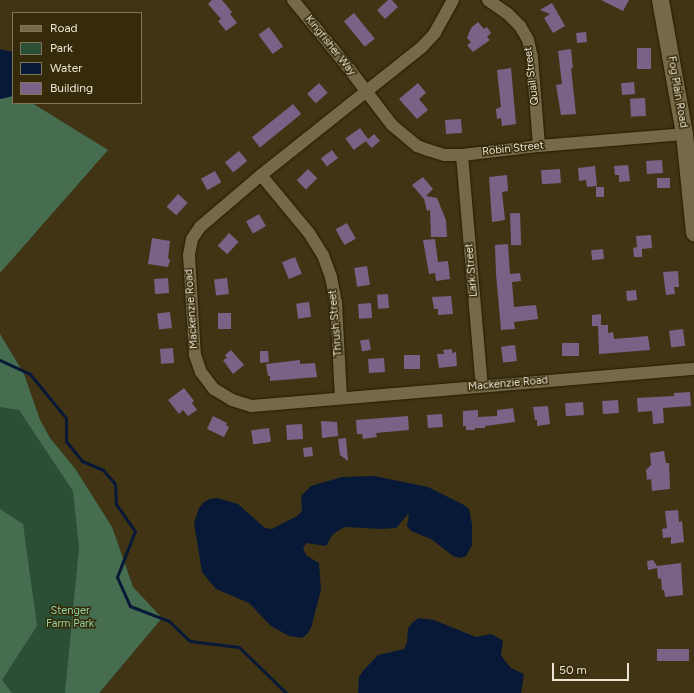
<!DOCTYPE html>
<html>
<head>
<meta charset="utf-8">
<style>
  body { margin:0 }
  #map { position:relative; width:694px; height:693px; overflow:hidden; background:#403415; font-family:Figtree,sans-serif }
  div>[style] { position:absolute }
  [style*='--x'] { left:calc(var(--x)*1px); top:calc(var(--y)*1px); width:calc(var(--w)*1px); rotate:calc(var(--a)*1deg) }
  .green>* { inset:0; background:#2b4f35 }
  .forest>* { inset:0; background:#466d50 }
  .water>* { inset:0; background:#081938 }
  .stream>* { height:3px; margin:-1.5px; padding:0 1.5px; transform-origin:1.5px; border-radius:1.5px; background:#081938 }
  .building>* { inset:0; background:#7a6186; transform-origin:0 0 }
  .roads { filter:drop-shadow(0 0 1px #261b00) drop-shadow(0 0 1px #261b00) }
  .street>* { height:12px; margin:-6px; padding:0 6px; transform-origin:6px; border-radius:6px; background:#756949 }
  .secondary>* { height:17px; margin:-8.5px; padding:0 8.5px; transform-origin:8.5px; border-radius:8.5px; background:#756949 }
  span { translate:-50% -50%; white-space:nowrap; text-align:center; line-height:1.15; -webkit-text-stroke:3px #352a0a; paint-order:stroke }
  .street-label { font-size:11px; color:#ece5d3 }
  .park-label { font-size:11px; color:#92d3a3 }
  .legend { position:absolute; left:12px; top:12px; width:130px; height:92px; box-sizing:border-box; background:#352a0a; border:1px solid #7e755a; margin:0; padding:5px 7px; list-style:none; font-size:12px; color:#ece5d3 }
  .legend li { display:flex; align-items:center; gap:8px; height:20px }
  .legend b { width:20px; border:1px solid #7e755a }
  .scale { position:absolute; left:552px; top:663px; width:77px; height:18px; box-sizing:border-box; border:2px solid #ece5d3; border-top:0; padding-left:5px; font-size:12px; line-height:14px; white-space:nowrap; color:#ece5d3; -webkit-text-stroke:3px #352a0a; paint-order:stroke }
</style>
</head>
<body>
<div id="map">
  <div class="green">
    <div style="clip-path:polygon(0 334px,24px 374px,40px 420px,50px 438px,76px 470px,112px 527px,133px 587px,162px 618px,99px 693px,0 693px)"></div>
  </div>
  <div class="forest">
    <div style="clip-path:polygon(0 83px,13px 91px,13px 103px,32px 103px,108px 150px,0 273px)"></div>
    <div style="clip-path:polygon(0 334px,24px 374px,40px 420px,50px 438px,76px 470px,112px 527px,133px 587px,162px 618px,99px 693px,65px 693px,79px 548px,73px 491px,19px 410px,0 407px)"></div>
    <div style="clip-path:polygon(0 509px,23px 524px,37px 626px,2px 680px,12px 693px,0 693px)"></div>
  </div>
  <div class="water">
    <div style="clip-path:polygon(0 49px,13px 52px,13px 96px,5px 98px,0 99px)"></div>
    <div style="clip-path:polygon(374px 476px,428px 487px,464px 505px,469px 509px,472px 524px,472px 545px,466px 556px,460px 558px,453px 556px,431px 539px,411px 531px,407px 526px,409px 513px,396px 528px,381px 529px,344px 527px,333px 534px,326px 546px,306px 543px,303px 549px,307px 556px,319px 563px,321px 590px,311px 628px,307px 634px,302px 638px,289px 636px,271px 626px,249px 603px,216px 589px,202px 572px,194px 523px,199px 508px,204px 502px,210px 499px,217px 498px,238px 504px,265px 528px,272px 529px,297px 516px,302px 511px,301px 496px,311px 486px,342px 477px)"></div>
    <div style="clip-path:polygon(419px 618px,434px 620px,476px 637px,491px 634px,497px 637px,503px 641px,501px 655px,506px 662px,511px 668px,524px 674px,521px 693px,358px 693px,359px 677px,363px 671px,378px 655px,404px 649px,407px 642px,408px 628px,413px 622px)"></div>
  </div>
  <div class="stream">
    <div style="--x:0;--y:360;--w:33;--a:25"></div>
    <div style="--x:30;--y:374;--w:57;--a:50.7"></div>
    <div style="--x:66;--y:418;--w:23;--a:90"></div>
    <div style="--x:66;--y:441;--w:26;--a:51"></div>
    <div style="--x:82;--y:461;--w:23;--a:23"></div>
    <div style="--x:103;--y:470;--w:18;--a:49"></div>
    <div style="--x:115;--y:484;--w:20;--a:87"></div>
    <div style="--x:116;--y:504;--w:33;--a:55"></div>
    <div style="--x:135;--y:531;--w:49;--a:111.4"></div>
    <div style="--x:117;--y:577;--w:32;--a:66"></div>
    <div style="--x:130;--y:606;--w:42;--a:21"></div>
    <div style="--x:169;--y:621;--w:29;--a:44"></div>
    <div style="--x:190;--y:641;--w:49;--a:7"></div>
    <div style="--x:239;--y:647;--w:66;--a:44.4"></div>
  </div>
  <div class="building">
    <div style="clip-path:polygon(212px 0,222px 0,232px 12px,230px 14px,237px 23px,226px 31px,218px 21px,221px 19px,208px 4px)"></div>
    <div style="clip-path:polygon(388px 0,392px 0,398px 7px,385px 19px,377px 10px)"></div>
    <div style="clip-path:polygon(601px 0,629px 0,623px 11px)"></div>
    <div style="clip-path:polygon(552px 3px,565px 26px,553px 33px,544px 18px,550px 14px,540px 10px)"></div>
    <div style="left:354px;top:13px;width:33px;height:13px;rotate:51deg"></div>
    <div style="clip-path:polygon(478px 22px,484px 29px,487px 27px,491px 33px,487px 37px,490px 40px,473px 52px,467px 45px,471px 42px,467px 38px,471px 28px)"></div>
    <div style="left:269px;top:27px;width:24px;height:13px;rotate:54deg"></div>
    <div style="left:586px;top:32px;width:10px;height:10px;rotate:84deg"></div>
    <div style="left:637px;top:48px;width:14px;height:21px"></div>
    <div style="clip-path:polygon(571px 49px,573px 68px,571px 68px,576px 114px,561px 115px,556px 85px,562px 84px,558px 51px)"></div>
    <div style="clip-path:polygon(511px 68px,516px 124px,502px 126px,501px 118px,497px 119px,496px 109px,501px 107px,497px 70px)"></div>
    <div style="left:634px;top:82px;width:12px;height:13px;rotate:85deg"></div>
    <div style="left:319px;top:83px;width:13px;height:16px;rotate:48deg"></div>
    <div style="clip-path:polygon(418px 83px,426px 93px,419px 99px,428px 110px,417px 119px,399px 99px)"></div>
    <div style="left:645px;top:98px;width:18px;height:15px;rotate:87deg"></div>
    <div style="left:293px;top:104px;width:13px;height:53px;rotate:51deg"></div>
    <div style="left:461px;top:119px;width:14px;height:16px;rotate:86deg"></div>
    <div style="left:360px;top:128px;width:14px;height:18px;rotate:54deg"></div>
    <div style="left:374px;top:134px;width:9px;height:11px;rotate:49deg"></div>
    <div style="left:332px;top:150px;width:10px;height:14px;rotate:53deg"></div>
    <div style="left:239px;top:151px;width:13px;height:18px;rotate:51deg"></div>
    <div style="left:662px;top:160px;width:13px;height:16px;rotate:86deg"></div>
    <div style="clip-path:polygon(628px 165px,630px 181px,619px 182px,619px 175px,615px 175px,614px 166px)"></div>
    <div style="clip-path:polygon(595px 166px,597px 186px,587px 187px,586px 180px,579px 181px,578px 168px)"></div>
    <div style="left:308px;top:169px;width:13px;height:16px;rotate:45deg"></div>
    <div style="left:560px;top:169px;width:14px;height:19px;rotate:86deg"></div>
    <div style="left:215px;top:171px;width:13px;height:16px;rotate:61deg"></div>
    <div style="clip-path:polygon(507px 175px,508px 191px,502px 192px,505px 220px,492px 222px,489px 177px)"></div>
    <div style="clip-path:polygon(423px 177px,433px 189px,426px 196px,437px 198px,446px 220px,447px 237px,431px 237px,430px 210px,427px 211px,424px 199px,412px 185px)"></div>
    <div style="left:670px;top:178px;width:10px;height:13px;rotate:90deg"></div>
    <div style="left:596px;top:187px;width:8px;height:10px"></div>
    <div style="left:178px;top:194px;width:13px;height:17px;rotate:42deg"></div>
    <div style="left:520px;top:213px;width:32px;height:10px;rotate:88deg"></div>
    <div style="left:259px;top:214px;width:14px;height:15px;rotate:60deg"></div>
    <div style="left:347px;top:223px;width:18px;height:13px;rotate:61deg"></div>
    <div style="left:229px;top:233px;width:13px;height:17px;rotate:42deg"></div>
    <div style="clip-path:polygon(651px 235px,652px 248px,642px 249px,642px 257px,634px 257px,633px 248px,637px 247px,636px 236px)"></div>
    <div style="clip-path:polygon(152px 238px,170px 241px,168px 258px,170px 260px,168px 267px,148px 264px)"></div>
    <div style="clip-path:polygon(435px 239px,438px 262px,448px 261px,450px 279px,436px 281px,435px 273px,429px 274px,423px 240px)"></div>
    <div style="clip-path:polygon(508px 244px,510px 274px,520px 273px,521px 281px,512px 282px,514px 307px,536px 305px,538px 319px,514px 322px,515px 329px,501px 330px,496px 274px,495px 245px)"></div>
    <div style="left:603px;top:249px;width:10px;height:12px;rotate:84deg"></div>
    <div style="left:295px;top:257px;width:18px;height:14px;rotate:68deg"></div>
    <div style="left:367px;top:266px;width:19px;height:13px;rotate:81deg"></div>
    <div style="clip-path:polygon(678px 271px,679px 287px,674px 287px,675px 294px,666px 295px,663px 272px)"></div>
    <div style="left:168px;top:278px;width:15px;height:14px;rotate:86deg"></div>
    <div style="left:227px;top:278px;width:16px;height:13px;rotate:83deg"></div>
    <div style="left:636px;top:290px;width:10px;height:10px;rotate:84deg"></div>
    <div style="left:388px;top:294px;width:14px;height:11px;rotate:86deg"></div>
    <div style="clip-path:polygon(451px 296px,453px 314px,438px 315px,438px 309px,434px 309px,432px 297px)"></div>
    <div style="left:309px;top:302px;width:15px;height:13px;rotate:82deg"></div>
    <div style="left:371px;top:303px;width:15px;height:13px;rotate:86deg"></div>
    <div style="left:170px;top:312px;width:16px;height:13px;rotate:83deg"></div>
    <div style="left:231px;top:313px;width:16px;height:13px;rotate:90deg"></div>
    <div style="clip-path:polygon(601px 314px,601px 325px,608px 325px,608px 333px,613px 332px,614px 339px,648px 336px,650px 350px,599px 354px,598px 326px,592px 326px,592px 315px)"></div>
    <div style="left:683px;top:329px;width:17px;height:14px;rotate:83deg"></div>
    <div style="left:369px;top:339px;width:11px;height:9px;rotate:80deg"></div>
    <div style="left:579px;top:343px;width:13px;height:17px;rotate:90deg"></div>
    <div style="left:515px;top:345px;width:16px;height:14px;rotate:83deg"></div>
    <div style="left:173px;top:348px;width:15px;height:13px;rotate:86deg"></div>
    <div style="clip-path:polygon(452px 349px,452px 353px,456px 352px,457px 366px,439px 368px,437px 354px,444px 354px,443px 350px)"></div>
    <div style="clip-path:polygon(231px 350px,244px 365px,233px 374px,223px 360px,227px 358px,225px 355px)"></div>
    <div style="clip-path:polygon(260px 351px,268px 351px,269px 362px,260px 363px)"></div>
    <div style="left:420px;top:355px;width:14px;height:16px;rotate:90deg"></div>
    <div style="left:384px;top:358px;width:14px;height:16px;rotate:86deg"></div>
    <div style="clip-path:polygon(300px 360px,300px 364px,315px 363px,317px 377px,270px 381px,270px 376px,268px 376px,266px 364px)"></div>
    <div style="clip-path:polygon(184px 388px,194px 401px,192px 403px,197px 410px,188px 416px,183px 410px,179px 414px,168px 400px)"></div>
    <div style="clip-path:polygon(690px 392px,691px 406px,663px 408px,664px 423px,653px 424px,652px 411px,638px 412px,637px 398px,674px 396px,674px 393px)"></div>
    <div style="left:618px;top:400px;width:13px;height:16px;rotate:86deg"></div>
    <div style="left:583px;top:402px;width:13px;height:18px;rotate:86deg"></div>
    <div style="clip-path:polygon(548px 406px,550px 424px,537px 426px,537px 420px,535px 420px,533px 407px)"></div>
    <div style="clip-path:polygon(513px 408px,515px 422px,485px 426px,485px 428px,475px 428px,475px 430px,466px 430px,466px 426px,463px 426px,463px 411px,478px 410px,478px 417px,497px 416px,497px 410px)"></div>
    <div style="left:442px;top:414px;width:13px;height:15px;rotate:86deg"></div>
    <div style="clip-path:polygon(213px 416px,227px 423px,226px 425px,229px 427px,224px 437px,207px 429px)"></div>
    <div style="clip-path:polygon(408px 416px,409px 430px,376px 433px,377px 437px,363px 439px,362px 434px,357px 434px,356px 420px)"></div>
    <div style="clip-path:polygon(321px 421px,337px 422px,338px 436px,322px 438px)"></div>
    <div style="left:302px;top:424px;width:15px;height:16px;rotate:86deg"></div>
    <div style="left:269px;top:428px;width:14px;height:18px;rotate:82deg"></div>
    <div style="clip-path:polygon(346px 438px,348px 461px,340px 455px,338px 439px)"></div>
    <div style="left:312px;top:447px;width:9px;height:9px;rotate:84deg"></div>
    <div style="clip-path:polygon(664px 451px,666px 463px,669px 463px,670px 489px,652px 491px,651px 479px,647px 480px,646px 470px,651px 465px,650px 453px)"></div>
    <div style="clip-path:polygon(678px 510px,679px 522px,682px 521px,684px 542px,671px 544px,671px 537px,663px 538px,662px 529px,667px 528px,665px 511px)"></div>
    <div style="clip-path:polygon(653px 560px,657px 566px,681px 563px,683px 595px,665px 597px,664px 590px,662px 590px,661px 578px,658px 579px,657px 568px,648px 570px,647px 561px)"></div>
    <div style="left:689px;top:649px;width:12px;height:32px;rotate:90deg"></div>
  </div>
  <div class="roads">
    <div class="street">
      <div style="--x:293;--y:0;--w:85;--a:50.7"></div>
      <div style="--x:347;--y:66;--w:74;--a:52.7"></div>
      <div style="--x:392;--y:125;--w:33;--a:40"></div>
      <div style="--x:417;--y:146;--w:12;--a:20"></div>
      <div style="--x:428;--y:150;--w:17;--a:17"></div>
      <div style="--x:444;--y:155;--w:18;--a:0"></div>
      <div style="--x:462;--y:155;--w:78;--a:-6.7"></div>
      <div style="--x:539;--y:146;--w:145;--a:-4.7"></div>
      <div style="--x:453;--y:0;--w:38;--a:119"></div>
      <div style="--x:435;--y:33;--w:19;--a:133"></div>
      <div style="--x:422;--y:47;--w:206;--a:141.5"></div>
      <div style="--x:261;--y:175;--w:80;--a:139.6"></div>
      <div style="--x:200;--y:227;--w:14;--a:124"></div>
      <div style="--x:192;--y:239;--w:16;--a:101"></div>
      <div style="--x:189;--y:255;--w:100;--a:86.6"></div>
      <div style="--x:195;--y:355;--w:18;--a:71"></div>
      <div style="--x:201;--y:372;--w:21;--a:53"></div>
      <div style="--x:214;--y:389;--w:21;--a:31"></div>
      <div style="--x:232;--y:400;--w:21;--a:17"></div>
      <div style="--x:252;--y:406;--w:444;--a:-4.8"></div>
      <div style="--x:488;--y:0;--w:24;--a:35"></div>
      <div style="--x:508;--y:14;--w:17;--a:45"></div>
      <div style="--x:520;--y:26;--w:16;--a:60"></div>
      <div style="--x:528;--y:40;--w:17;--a:77"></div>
      <div style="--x:532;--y:57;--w:89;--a:85.5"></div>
      <div style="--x:462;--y:155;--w:232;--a:85.1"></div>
      <div style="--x:261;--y:175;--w:75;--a:50.4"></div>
      <div style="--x:309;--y:233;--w:26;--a:58"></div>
      <div style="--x:323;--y:255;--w:23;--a:70"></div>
      <div style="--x:331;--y:277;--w:26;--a:79"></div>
      <div style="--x:336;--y:303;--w:94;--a:87"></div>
    </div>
    <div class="secondary">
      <div style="--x:660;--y:0;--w:136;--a:79.8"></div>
      <div style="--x:684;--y:134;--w:99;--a:84.2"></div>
    </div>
  </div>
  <div class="street-label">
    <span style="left:330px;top:46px;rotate:51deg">Kingfisher Way</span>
    <span style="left:532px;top:76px;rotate:-97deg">Quail Street</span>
    <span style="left:677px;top:92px;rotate:80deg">Fog Plain Road</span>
    <span style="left:513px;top:149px;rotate:-6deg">Robin Street</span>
    <span style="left:472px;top:270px;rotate:-95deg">Lark Street</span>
    <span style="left:192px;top:309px;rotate:-94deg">Mackenzie Road</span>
    <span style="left:336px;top:323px;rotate:-95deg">Thrush Street</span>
    <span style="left:508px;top:384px;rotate:-5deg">Mackenzie Road</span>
  </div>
  <div class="park-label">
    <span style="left:70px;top:618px">Stenger<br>Farm Park</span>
  </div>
  <ul class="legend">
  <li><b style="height:5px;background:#756949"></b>Road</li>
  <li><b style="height:11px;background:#2b4f35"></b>Park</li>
  <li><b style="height:11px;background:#081938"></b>Water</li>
  <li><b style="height:11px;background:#7a6186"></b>Building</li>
  </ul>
  <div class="scale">50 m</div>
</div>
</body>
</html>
